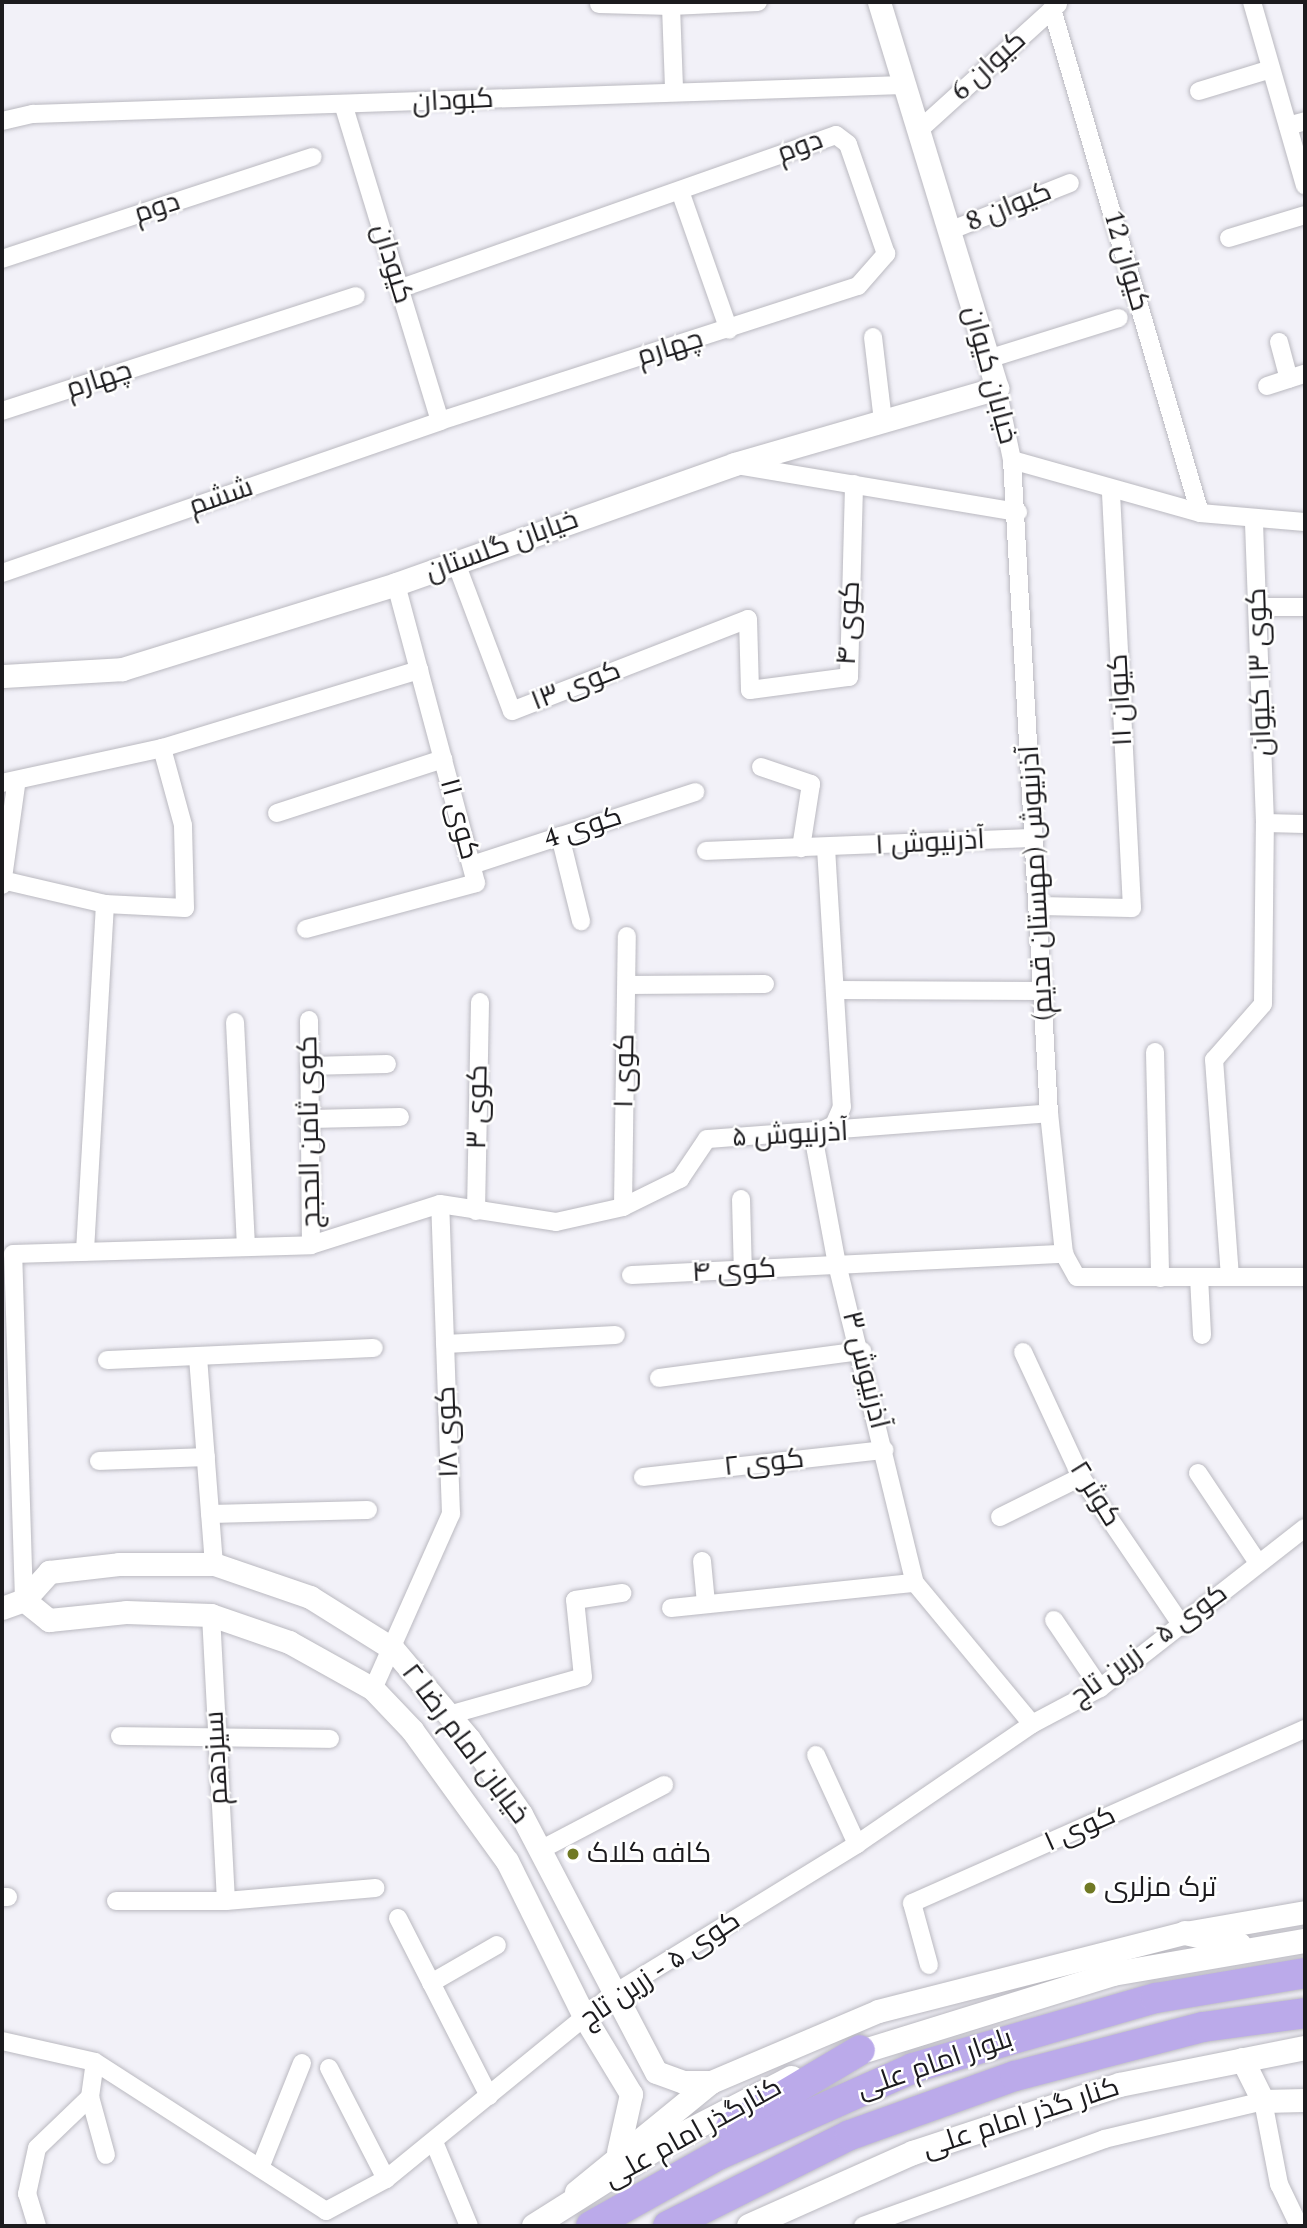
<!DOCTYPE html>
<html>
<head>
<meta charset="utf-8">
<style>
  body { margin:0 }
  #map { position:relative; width:1307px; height:2228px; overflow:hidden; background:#f2f1f8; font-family:Spectral,Cairo,serif }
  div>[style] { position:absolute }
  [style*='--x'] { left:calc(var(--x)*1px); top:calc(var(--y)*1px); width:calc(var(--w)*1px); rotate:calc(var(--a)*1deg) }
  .roads { filter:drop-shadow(0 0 2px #bab9c0) drop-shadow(0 0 2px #bab9c0) }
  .minor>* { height:18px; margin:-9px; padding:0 9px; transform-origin:9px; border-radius:9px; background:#fff }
  .tertiary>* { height:23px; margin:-11.5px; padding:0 11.5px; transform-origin:11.5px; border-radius:11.5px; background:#fff }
  .secondary>* { height:24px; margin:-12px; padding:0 12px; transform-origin:12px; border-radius:12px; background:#fff }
  .trunk>* { height:30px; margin:-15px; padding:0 15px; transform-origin:15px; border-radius:15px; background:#bbaaea }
  .dots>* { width:19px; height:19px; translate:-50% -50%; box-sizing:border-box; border:4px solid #fff; border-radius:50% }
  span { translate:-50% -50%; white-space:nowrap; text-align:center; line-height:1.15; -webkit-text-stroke:5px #fff; paint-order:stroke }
  .street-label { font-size:28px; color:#1c1b1e }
  .poi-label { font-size:28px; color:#1c1b1e }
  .left { translate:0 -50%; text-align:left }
  .frame { position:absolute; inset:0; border:4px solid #1c1b1e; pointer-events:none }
</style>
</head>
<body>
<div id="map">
  <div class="roads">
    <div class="minor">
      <div style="--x:1252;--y:2;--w:191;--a:73.9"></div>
      <div style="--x:599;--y:4;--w:72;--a:1.6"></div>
      <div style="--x:1052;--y:9;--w:525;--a:73.64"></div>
      <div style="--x:674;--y:88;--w:82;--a:-92.1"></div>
      <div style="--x:671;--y:6;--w:87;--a:-2.6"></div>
      <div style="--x:1199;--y:91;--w:75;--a:-17"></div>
      <div style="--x:344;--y:107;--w:328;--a:73"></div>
      <div style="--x:2;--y:121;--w:32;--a:-13"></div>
      <div style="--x:33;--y:114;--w:871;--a:-1.91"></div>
      <div style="--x:1288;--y:126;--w:18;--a:-16"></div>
      <div style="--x:918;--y:131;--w:189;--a:-42.2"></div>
      <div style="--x:680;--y:191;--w:147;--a:70.6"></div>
      <div style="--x:949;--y:231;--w:130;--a:-21.6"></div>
      <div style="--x:1229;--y:238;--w:79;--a:-16.8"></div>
      <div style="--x:2;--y:259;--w:327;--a:-18.2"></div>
      <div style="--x:873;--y:337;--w:85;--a:83.2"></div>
      <div style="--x:1279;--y:342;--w:38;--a:75"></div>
      <div style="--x:988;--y:359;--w:137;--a:-17.4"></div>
      <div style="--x:1267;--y:386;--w:40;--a:-18"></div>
      <div style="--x:997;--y:388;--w:74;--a:78.2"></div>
      <div style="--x:1012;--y:460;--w:195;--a:15.7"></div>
      <div style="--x:1200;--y:513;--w:105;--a:4.9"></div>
      <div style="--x:2;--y:411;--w:372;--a:-18"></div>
      <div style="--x:1012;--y:460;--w:654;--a:86.76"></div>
      <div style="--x:1049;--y:1113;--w:142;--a:83.9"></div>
      <div style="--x:1064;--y:1254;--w:26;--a:61"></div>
      <div style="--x:1077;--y:1277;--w:228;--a:0"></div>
      <div style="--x:737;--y:465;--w:285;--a:9.5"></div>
      <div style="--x:456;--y:563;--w:158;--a:69.3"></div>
      <div style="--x:512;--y:711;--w:253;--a:-21.3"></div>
      <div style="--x:748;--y:619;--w:71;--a:88.4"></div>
      <div style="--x:750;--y:690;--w:100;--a:-7.5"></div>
      <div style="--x:849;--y:677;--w:193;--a:-88.5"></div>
      <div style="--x:2;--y:573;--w:464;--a:-19.1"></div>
      <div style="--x:440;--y:421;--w:439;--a:-17.9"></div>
      <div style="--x:858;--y:286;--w:43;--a:-48.8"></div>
      <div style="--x:886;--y:254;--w:116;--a:-109.1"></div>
      <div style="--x:848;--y:144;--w:15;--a:-143"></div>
      <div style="--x:836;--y:135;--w:463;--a:160.6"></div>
      <div style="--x:1259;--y:607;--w:46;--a:0"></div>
      <div style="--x:761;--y:767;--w:53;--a:18.8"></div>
      <div style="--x:811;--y:784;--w:65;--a:98.9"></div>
      <div style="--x:2;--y:783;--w:164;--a:-12.3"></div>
      <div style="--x:162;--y:748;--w:269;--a:-16.9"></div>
      <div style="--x:277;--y:813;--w:175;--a:-18"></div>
      <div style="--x:1265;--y:823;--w:40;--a:1.4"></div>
      <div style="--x:560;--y:836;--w:88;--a:76.1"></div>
      <div style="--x:826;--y:848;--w:259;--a:86.5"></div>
      <div style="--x:842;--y:1107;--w:20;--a:114"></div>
      <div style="--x:834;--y:1125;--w:23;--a:155"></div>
      <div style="--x:813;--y:1135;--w:131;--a:79.5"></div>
      <div style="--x:837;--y:1264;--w:328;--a:76.3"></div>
      <div style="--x:915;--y:1583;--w:183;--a:50.3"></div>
      <div style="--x:706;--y:851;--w:329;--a:-2.3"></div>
      <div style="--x:472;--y:865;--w:235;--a:-18.1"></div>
      <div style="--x:2;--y:880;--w:106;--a:13.1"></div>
      <div style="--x:105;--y:904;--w:348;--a:93.3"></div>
      <div style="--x:2;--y:885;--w:101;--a:-82"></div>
      <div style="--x:105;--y:904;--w:80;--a:2.9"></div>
      <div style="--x:185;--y:908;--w:83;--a:-91.4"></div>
      <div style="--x:183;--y:825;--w:80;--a:-105.3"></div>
      <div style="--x:1038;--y:906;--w:94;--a:1.2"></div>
      <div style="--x:1132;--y:908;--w:417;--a:-92.9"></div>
      <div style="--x:306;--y:929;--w:176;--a:-15.1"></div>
      <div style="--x:476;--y:883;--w:310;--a:-105"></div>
      <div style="--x:627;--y:985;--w:138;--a:-0.4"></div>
      <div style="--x:835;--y:990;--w:208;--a:0.3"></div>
      <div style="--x:309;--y:1020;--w:225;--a:89.5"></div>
      <div style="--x:235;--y:1022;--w:222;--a:87.2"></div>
      <div style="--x:1155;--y:1052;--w:226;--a:88.7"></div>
      <div style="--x:309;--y:1066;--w:78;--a:-1.5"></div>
      <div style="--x:310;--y:1119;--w:90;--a:-1.3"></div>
      <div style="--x:741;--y:1199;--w:74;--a:88.5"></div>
      <div style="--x:623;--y:1207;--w:271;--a:-89.2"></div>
      <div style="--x:476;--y:1211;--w:209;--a:-88.9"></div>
      <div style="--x:631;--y:1275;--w:434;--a:-2.8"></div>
      <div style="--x:1199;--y:1277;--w:58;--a:87"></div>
      <div style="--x:1230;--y:1277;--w:218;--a:-94.2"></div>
      <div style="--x:1214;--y:1060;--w:74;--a:-48.8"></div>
      <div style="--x:1263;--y:1004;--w:181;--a:-89.4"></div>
      <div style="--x:1265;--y:823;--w:302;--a:-92.1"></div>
      <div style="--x:445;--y:1344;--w:171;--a:-3"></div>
      <div style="--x:1023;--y:1352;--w:138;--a:65.1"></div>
      <div style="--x:1081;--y:1477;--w:181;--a:55.8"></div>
      <div style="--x:198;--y:1357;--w:208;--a:85.6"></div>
      <div style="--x:107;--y:1360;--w:267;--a:-2.6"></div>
      <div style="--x:659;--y:1378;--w:205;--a:-7.6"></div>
      <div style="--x:99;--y:1461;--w:107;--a:-2.1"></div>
      <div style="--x:1198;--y:1473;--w:108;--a:56.3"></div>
      <div style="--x:643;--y:1477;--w:243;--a:-6.4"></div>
      <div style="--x:210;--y:1514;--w:158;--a:-1.5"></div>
      <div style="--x:1000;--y:1517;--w:90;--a:-26.3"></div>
      <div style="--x:702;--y:1561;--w:42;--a:84.6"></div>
      <div style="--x:24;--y:1600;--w:346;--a:-91.8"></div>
      <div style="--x:13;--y:1254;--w:298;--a:-1.7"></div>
      <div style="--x:311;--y:1245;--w:135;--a:-17.6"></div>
      <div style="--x:440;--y:1204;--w:117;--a:8.8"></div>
      <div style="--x:556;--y:1222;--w:69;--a:-12.6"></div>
      <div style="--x:623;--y:1207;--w:64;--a:-26.2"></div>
      <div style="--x:680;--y:1179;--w:48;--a:-56"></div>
      <div style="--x:707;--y:1139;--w:343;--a:-4.3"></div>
      <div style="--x:671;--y:1608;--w:245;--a:-5.9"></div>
      <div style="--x:211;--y:1615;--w:286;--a:87"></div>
      <div style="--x:1054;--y:1620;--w:82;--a:55.9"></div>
      <div style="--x:373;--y:1689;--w:192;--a:-66"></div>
      <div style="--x:451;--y:1514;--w:310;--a:-92"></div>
      <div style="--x:449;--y:1715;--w:139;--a:-15.8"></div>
      <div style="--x:583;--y:1677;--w:77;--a:-95.9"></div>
      <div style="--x:575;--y:1600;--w:48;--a:-8.5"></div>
      <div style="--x:120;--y:1736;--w:210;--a:0.8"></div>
      <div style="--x:816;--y:1755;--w:98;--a:65.3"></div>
      <div style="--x:542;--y:1849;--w:138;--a:-27.7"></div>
      <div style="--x:2;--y:1897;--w:6;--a:0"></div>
      <div style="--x:116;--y:1901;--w:110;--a:0"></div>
      <div style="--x:226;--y:1901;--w:150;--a:-5"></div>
      <div style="--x:398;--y:1918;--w:200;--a:62.9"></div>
      <div style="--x:929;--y:1965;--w:64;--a:-105.3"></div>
      <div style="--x:912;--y:1903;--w:430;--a:-23.9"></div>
      <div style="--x:431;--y:1983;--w:76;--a:-29.9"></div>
      <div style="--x:2;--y:2041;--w:95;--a:12.7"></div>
      <div style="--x:95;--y:2062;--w:275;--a:32.8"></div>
      <div style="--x:326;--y:2211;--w:68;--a:-28.1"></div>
      <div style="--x:386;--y:2179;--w:291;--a:-39.2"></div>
      <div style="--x:612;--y:1995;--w:288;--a:-31.6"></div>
      <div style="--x:857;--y:1844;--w:212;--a:-34.4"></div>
      <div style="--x:1032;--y:1724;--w:77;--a:-27.9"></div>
      <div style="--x:1100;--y:1688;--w:260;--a:-38"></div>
      <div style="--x:329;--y:2068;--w:125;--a:62.8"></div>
      <div style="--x:90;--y:2097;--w:60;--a:74.6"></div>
      <div style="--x:434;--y:2142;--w:91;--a:67.4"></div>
      <div style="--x:260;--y:2168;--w:113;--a:-68.2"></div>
      <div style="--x:37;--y:2226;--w:34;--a:-107"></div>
      <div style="--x:27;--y:2194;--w:47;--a:-77.7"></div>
      <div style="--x:37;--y:2148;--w:74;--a:-43.9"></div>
      <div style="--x:90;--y:2097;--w:35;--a:-82"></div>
      <div style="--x:863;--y:2226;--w:256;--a:-19.8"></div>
      <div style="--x:1104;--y:2139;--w:163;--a:-13.4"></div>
      <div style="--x:1263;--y:2101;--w:85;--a:79.1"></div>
      <div style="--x:1279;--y:2184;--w:47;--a:64.5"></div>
    </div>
    <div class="tertiary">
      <div style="--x:2;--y:676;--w:120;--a:-3.3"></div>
      <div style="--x:122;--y:669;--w:287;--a:-17.2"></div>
      <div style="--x:396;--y:584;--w:359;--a:-19.5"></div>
      <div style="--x:734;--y:464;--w:274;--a:-16.1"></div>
      <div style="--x:997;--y:388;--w:404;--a:-107"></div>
      <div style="--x:24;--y:1600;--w:32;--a:39"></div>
      <div style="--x:49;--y:1620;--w:77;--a:-5.9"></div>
      <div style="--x:126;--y:1612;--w:85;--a:2"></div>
      <div style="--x:211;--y:1615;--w:83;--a:19.1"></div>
      <div style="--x:289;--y:1642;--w:96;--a:29.2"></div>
      <div style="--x:373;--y:1689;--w:57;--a:46.4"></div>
      <div style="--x:412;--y:1730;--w:162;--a:54.1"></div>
      <div style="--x:507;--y:1861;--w:175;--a:63.6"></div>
      <div style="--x:585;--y:2018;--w:89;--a:58.8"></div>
      <div style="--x:631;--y:2094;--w:59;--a:102.6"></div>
      <div style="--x:2;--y:1608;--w:23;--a:-20"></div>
      <div style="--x:24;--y:1600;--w:38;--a:-48"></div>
      <div style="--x:49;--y:1572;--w:70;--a:-6.5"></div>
      <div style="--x:119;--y:1564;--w:95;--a:0"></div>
      <div style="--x:214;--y:1564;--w:102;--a:19"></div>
      <div style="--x:310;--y:1597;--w:98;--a:32.1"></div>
      <div style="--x:393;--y:1649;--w:118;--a:49.8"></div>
      <div style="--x:469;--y:1739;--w:91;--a:55.3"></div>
      <div style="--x:521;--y:1814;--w:291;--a:62.4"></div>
      <div style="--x:656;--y:2072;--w:30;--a:20"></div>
      <div style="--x:684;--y:2082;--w:27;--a:0"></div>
      <div style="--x:1242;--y:2059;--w:47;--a:63.4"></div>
      <div style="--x:1263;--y:2101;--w:42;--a:-1.4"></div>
      <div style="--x:576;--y:2192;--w:174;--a:-39.2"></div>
      <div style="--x:711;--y:2082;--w:181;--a:-23"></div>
      <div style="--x:878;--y:2011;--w:317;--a:-14.3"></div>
      <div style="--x:1185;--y:1933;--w:122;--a:-9.9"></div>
    </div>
    <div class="secondary">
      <div style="--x:1185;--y:1933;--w:56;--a:12.3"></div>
      <div style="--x:842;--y:2058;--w:284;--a:-17.2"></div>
      <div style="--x:1113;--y:1974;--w:195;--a:-9.8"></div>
      <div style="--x:534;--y:2226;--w:151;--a:-32.3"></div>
      <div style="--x:662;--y:2145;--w:146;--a:-27.3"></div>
      <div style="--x:749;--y:2226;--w:180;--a:-24"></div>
      <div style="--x:913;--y:2153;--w:218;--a:-18.2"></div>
      <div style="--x:1120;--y:2085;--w:189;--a:-11.3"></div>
    </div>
    <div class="trunk">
      <div style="--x:731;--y:2127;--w:150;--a:-30.8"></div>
      <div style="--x:591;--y:2226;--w:145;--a:-29.2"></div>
      <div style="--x:718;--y:2155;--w:214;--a:-24"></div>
      <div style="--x:913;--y:2068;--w:253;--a:-16.1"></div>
      <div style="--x:1156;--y:1998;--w:151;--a:-9.5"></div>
      <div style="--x:668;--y:2226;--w:203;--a:-26.6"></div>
      <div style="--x:850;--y:2135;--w:175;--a:-19.7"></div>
      <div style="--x:1015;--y:2076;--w:194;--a:-14.6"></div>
      <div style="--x:1203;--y:2027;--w:103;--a:-7.8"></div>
    </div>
  </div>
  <div class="dots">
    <div style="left:573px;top:1854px;background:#707924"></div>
    <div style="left:1090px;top:1888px;background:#707924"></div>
  </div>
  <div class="street-label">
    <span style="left:989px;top:66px;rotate:-42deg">کیوان 6</span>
    <span style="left:453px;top:101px;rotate:-3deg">کبودان</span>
    <span style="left:800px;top:147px;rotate:-20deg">دوم</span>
    <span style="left:1009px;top:207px;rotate:-22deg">کیوان 8</span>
    <span style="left:157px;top:208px;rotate:-18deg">دوم</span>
    <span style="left:1126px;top:261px;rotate:74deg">کیوان 12</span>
    <span style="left:392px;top:264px;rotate:73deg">کیودان</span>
    <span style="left:670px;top:348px;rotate:-17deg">چهارم</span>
    <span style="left:990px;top:375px;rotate:75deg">خیابان کیوان</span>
    <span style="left:99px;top:380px;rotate:-18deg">چهارم</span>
    <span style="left:221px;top:497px;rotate:-19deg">ششم</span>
    <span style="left:502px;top:546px;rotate:-20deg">خیابان گلستان</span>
    <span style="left:849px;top:623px;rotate:-87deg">کوی ۴</span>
    <span style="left:1260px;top:672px;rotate:-92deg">کوی ۱۳ کیوان</span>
    <span style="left:576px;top:686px;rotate:-21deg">کوی ۱۳</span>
    <span style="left:1121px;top:700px;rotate:-93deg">کیوان ۱۱</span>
    <span style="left:459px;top:819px;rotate:75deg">کوی ۱۱</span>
    <span style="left:583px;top:828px;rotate:-18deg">کوی 4</span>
    <span style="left:930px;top:843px;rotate:-3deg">آذرنیوش ۱</span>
    <span style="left:1037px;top:883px;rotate:-93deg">آذرنیوش (مهستان قدیم)</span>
    <span style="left:625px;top:1071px;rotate:-89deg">کوی ۱</span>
    <span style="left:478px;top:1107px;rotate:-89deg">کوی ۳</span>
    <span style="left:310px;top:1132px;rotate:-91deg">کوی ثامن الحجج</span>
    <span style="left:790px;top:1135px;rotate:-3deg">آذرنیوش ۵</span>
    <span style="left:734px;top:1271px;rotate:-3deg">کوی ۴</span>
    <span style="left:865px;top:1370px;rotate:76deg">آذرنیوش ۳</span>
    <span style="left:448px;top:1432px;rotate:-92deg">کوی ۱۸</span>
    <span style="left:764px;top:1463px;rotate:-6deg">کوی ۲</span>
    <span style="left:1095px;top:1494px;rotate:58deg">کوثر ۲</span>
    <span style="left:1149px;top:1645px;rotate:-36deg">کوی ۵ - زرین تاج</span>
    <span style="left:465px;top:1744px;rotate:53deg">خیابان امام رضا ۲</span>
    <span style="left:217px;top:1758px;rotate:-93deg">سیزدهم</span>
    <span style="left:1080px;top:1829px;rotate:-24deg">کوی ۱</span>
    <span style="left:660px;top:1970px;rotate:-34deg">کوی ۵ - زرین تاج</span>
    <span style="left:935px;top:2064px;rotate:-19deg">بلوار امام علی</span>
    <span style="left:1021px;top:2118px;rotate:-18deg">کنار گذر امام علی</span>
    <span style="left:693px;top:2133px;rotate:-29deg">کنارگذر امام علی</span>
  </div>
  <div class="poi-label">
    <span class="left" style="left:587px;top:1854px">کافه کلاک</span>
    <span class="left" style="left:1104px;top:1888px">ترک مزلری</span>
  </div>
  <div class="frame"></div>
</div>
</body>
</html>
